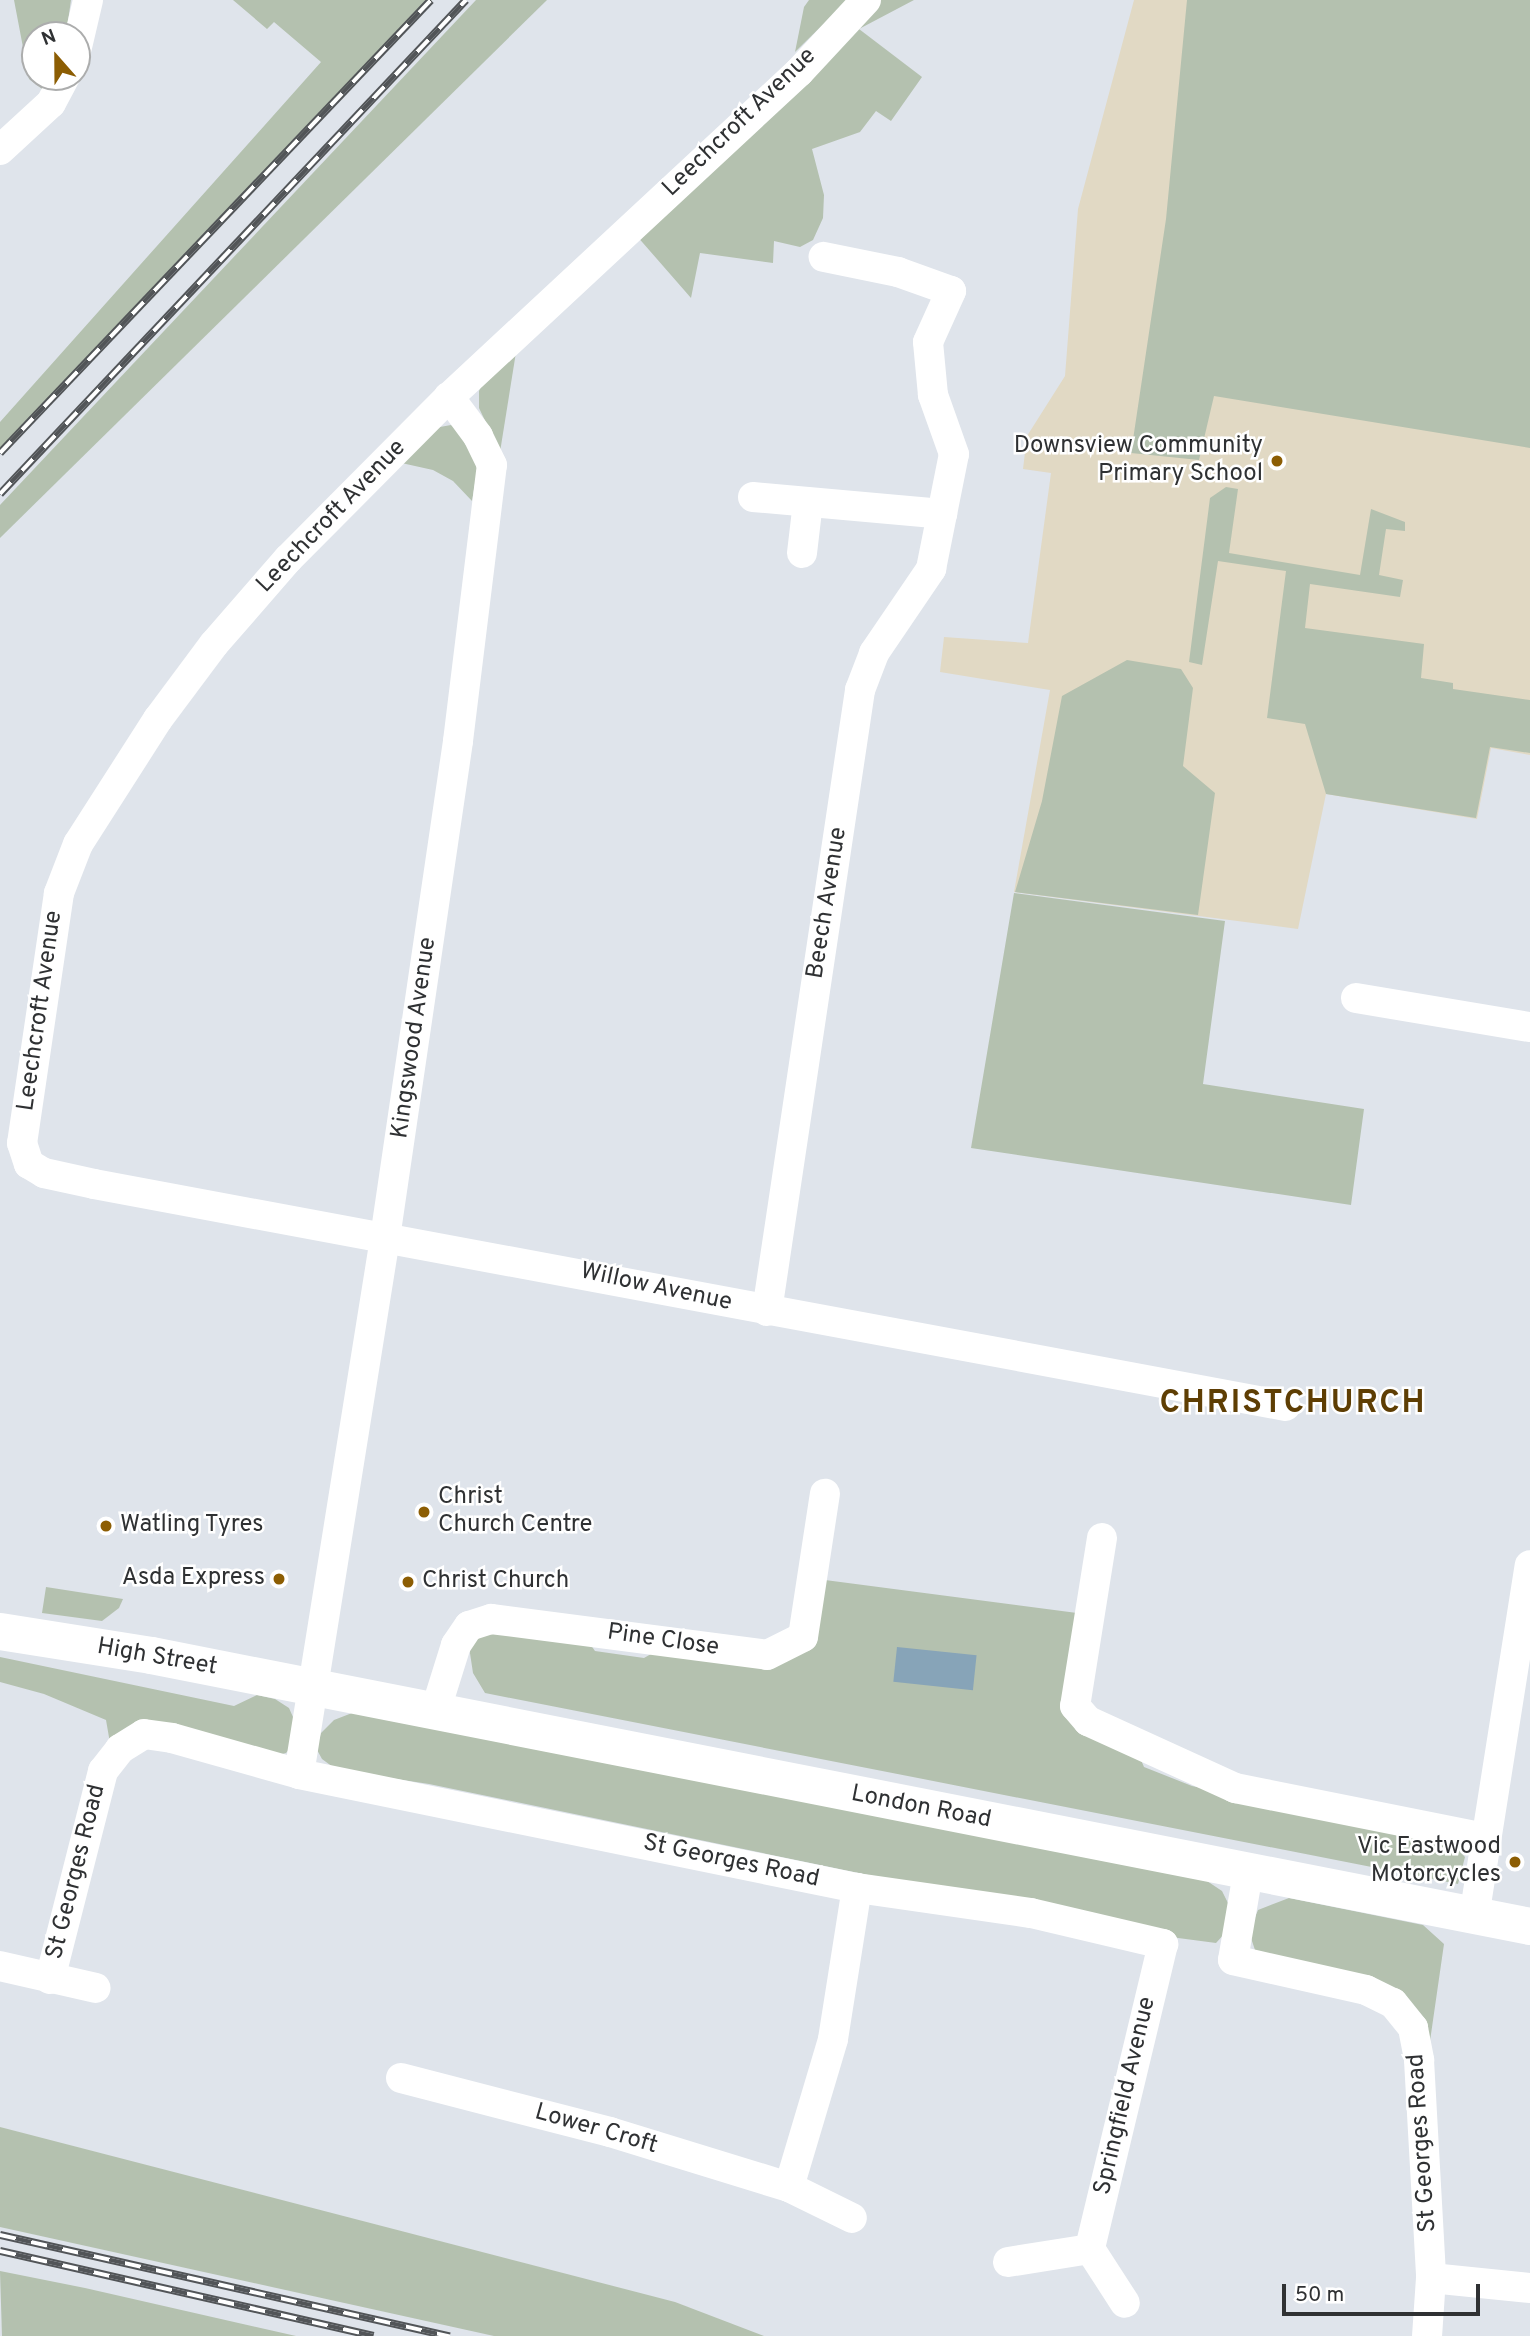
<!DOCTYPE html>
<html>
<head>
<meta charset="utf-8">
<style>
  body { margin:0 }
  #map { position:relative; width:1530px; height:2336px; overflow:hidden; background:#dfe4eb; font-family:Overpass,sans-serif }
  div>[style] { position:absolute }
  [style*='--x'] { left:calc(var(--x)*1px); top:calc(var(--y)*1px); width:calc(var(--w)*1px); rotate:calc(var(--a)*1deg) }
  .education>* { inset:0; background:#e1d9c4 }
  .green>* { inset:0; background:#b4c1af }
  .water>* { inset:0; background:#87a4b8; transform-origin:0 0 }
  .minor>* { height:30px; margin:-15px; padding:0 15px; transform-origin:15px; border-radius:15px; background:#fff }
  .major>* { height:37px; margin:-18.5px; padding:0 18.5px; transform-origin:18.5px; border-radius:18.5px; background:#fff }
  .rail>* { height:8px; margin-top:-4px; transform-origin:0; background:repeating-linear-gradient(90deg,#fff 0 16px,#525558 0 32px); box-sizing:border-box; border-block:2px solid #525558 }
  .dots>* { width:19px; height:19px; translate:-50% -50%; box-sizing:border-box; border:4px solid #fff; border-radius:50% }
  span { translate:-50% -50%; white-space:nowrap; text-align:center; line-height:1.15; -webkit-text-stroke:5px #fff; paint-order:stroke }
  .street-label { font-size:24px; color:#2f3133 }
  .poi-label { font-size:24px; color:#2f3133 }
  .right { translate:-100% -50%; text-align:right }
  .left { translate:0 -50%; text-align:left }
  .district-label { font-size:32px; color:#5e3e04; font-weight:700; letter-spacing:2px }
  .north { position:absolute; left:21px; top:21px; width:70px; height:70px; box-sizing:border-box; background:#fff; border:2px solid #acadad; border-radius:50%; rotate:339deg; font-size:19px; font-weight:700; line-height:28px; text-align:center; color:#2f3133 }
  .north::after { content:''; display:block; margin:auto; width:24px; height:32px; background:#8c5d03; clip-path:polygon(50% 0,100% 100%,50% 72%,0 100%) }
  .scale { position:absolute; left:1282px; top:2284px; width:198px; height:32px; box-sizing:border-box; border:4px solid #2f3133; border-top:0; padding-left:9px; font-size:21px; line-height:24px; white-space:nowrap; color:#2f3133; -webkit-text-stroke:5px #fff; paint-order:stroke }
</style>
</head>
<body>
<div id="map">
  <div class="education">
    <div style="clip-path:polygon(1134px 0,1530px 0,1530px 755px,1491px 748px,1477px 819px,1326px 794px,1298px 929px,1014px 892px,1050px 690px,940px 672px,944px 637px,1028px 643px,1051px 473px,1023px 469px,1027px 436px,1065px 376px,1078px 209px)"></div>
  </div>
  <div class="green">
    <div style="clip-path:polygon(14px 0,71px 0,66px 35px,35px 35px,35px 77px,49px 77px,42px 89px,29px 79px)"></div>
    <div style="clip-path:polygon(233px 0,432px 0,0 450px,0 422px,321px 62px,274px 22px,267px 29px)"></div>
    <div style="clip-path:polygon(476px 0,547px 0,0 538px,0 505px)"></div>
    <div style="clip-path:polygon(809px 0,848px 0,795px 52px,804px 7px)"></div>
    <div style="clip-path:polygon(878px 0,914px 0,859px 29px,922px 77px,891px 121px,876px 111px,860px 132px,812px 149px,824px 195px,823px 218px,813px 240px,800px 247px,774px 241px,773px 263px,700px 253px,691px 298px,636px 235px)"></div>
    <div style="clip-path:polygon(1187px 0,1530px 0,1530px 448px,1214px 396px,1199px 460px,1131px 453px,1166px 219px)"></div>
    <div style="clip-path:polygon(517px 346px,500px 452px,479px 408px,479px 391px,485px 378px)"></div>
    <div style="clip-path:polygon(451px 425px,459px 429px,478px 466px,472px 501px,453px 481px,433px 470px,397px 462px,429px 429px)"></div>
    <div style="clip-path:polygon(1226px 487px,1238px 489px,1229px 553px,1360px 575px,1371px 509px,1405px 522px,1405px 531px,1386px 529px,1379px 575px,1403px 580px,1400px 597px,1310px 584px,1305px 628px,1424px 644px,1421px 678px,1453px 683px,1453px 689px,1530px 700px,1530px 753px,1490px 747px,1476px 818px,1326px 794px,1305px 724px,1267px 718px,1286px 571px,1218px 561px,1202px 665px,1189px 662px,1210px 498px)"></div>
    <div style="clip-path:polygon(1127px 660px,1181px 669px,1193px 688px,1183px 766px,1215px 793px,1198px 915px,1015px 892px,1042px 801px,1062px 696px)"></div>
    <div style="clip-path:polygon(1014px 893px,1225px 921px,1203px 1084px,1364px 1109px,1351px 1205px,971px 1148px)"></div>
    <div style="clip-path:polygon(825px 1580px,1077px 1613px,1066px 1702px,1138px 1753px,1144px 1767px,1192px 1786px,1447px 1838px,1465px 1857px,1458px 1884px,485px 1693px,473px 1673px,468px 1640px,488px 1627px,588px 1641px,595px 1651px,644px 1658px,658px 1650px,775px 1667px)"></div>
    <div style="clip-path:polygon(46px 1587px,123px 1599px,119px 1608px,102px 1621px,42px 1613px)"></div>
    <div style="clip-path:polygon(0 1657px,234px 1706px,257px 1695px,275px 1699px,289px 1708px,297px 1726px,295px 1742px,286px 1753px,267px 1758px,110px 1743px,106px 1720px,44px 1694px,0 1682px)"></div>
    <div style="clip-path:polygon(352px 1713px,1207px 1881px,1222px 1891px,1229px 1905px,1226px 1932px,1216px 1943px,1163px 1936px,429px 1784px,337px 1770px,322px 1759px,316px 1748px,321px 1733px,334px 1720px)"></div>
    <div style="clip-path:polygon(1289px 1898px,1423px 1925px,1444px 1944px,1429px 2048px,1418px 2024px,1256px 1953px,1249px 1932px,1258px 1910px)"></div>
    <div style="clip-path:polygon(0 2127px,675px 2302px,764px 2336px,494px 2336px,0 2227px)"></div>
    <div style="clip-path:polygon(0 2271px,85px 2288px,296px 2336px,2px 2336px)"></div>
  </div>
  <div class="water">
    <div style="left:897px;top:1647px;width:80px;height:35px;rotate:6deg"></div>
  </div>
  <div class="minor">
    <div style="--x:866;--y:0;--w:98;--a:132.9"></div>
    <div style="--x:799;--y:72;--w:478;--a:137.1"></div>
    <div style="--x:449;--y:397;--w:228;--a:134.8"></div>
    <div style="--x:288;--y:559;--w:113;--a:131"></div>
    <div style="--x:214;--y:644;--w:94;--a:126.7"></div>
    <div style="--x:158;--y:719;--w:148;--a:122.6"></div>
    <div style="--x:78;--y:844;--w:53;--a:111.2"></div>
    <div style="--x:59;--y:893;--w:253;--a:98.4"></div>
    <div style="--x:22;--y:1143;--w:22;--a:72"></div>
    <div style="--x:29;--y:1164;--w:17;--a:31"></div>
    <div style="--x:44;--y:1173;--w:51;--a:12.4"></div>
    <div style="--x:94;--y:1184;--w:1212;--a:10.55"></div>
    <div style="--x:77;--y:47;--w:48;--a:-76.8"></div>
    <div style="--x:0;--y:150;--w:69;--a:-42.7"></div>
    <div style="--x:51;--y:103;--w:30;--a:-62"></div>
    <div style="--x:753;--y:497;--w:190;--a:5.1"></div>
    <div style="--x:802;--y:553;--w:51;--a:-83.3"></div>
    <div style="--x:1356;--y:998;--w:176;--a:9.5"></div>
    <div style="--x:767;--y:1311;--w:628;--a:-81.48"></div>
    <div style="--x:860;--y:690;--w:40;--a:-69"></div>
    <div style="--x:874;--y:653;--w:102;--a:-55.8"></div>
    <div style="--x:931;--y:569;--w:117;--a:-78.7"></div>
    <div style="--x:954;--y:454;--w:63;--a:-109.6"></div>
    <div style="--x:933;--y:395;--w:53;--a:-95.4"></div>
    <div style="--x:928;--y:342;--w:56;--a:-65.7"></div>
    <div style="--x:951;--y:291;--w:56;--a:-160.3"></div>
    <div style="--x:898;--y:272;--w:76;--a:-168.5"></div>
    <div style="--x:1102;--y:1538;--w:170;--a:99.1"></div>
    <div style="--x:1075;--y:1706;--w:20;--a:49"></div>
    <div style="--x:1088;--y:1721;--w:162;--a:24.5"></div>
    <div style="--x:1235;--y:1788;--w:256;--a:11.3"></div>
    <div style="--x:435;--y:1712;--w:70;--a:-72.6"></div>
    <div style="--x:456;--y:1645;--w:23;--a:-56"></div>
    <div style="--x:469;--y:1626;--w:23;--a:-18"></div>
    <div style="--x:491;--y:1619;--w:278;--a:7.4"></div>
    <div style="--x:767;--y:1655;--w:40;--a:-26.6"></div>
    <div style="--x:803;--y:1637;--w:145;--a:-81.3"></div>
    <div style="--x:299;--y:1774;--w:543;--a:-80.88"></div>
    <div style="--x:385;--y:1238;--w:502;--a:-81.64"></div>
    <div style="--x:458;--y:741;--w:278;--a:-83"></div>
    <div style="--x:492;--y:465;--w:32;--a:-116"></div>
    <div style="--x:478;--y:436;--w:49;--a:-126.6"></div>
    <div style="--x:1248;--y:1873;--w:88;--a:99.8"></div>
    <div style="--x:1233;--y:1960;--w:136;--a:12.7"></div>
    <div style="--x:1366;--y:1990;--w:30;--a:26"></div>
    <div style="--x:1393;--y:2003;--w:32;--a:51"></div>
    <div style="--x:1413;--y:2028;--w:33;--a:79"></div>
    <div style="--x:1419;--y:2060;--w:218;--a:86.8"></div>
    <div style="--x:1431;--y:2278;--w:58;--a:93.9"></div>
    <div style="--x:1474;--y:1917;--w:356;--a:-81"></div>
    <div style="--x:0;--y:1966;--w:98;--a:12.9"></div>
    <div style="--x:50;--y:1979;--w:215;--a:-75.7"></div>
    <div style="--x:103;--y:1771;--w:28;--a:-52"></div>
    <div style="--x:120;--y:1749;--w:28;--a:-32"></div>
    <div style="--x:144;--y:1734;--w:28;--a:8"></div>
    <div style="--x:172;--y:1738;--w:132;--a:15.8"></div>
    <div style="--x:299;--y:1774;--w:570;--a:11.55"></div>
    <div style="--x:857;--y:1888;--w:176;--a:8.2"></div>
    <div style="--x:1031;--y:1913;--w:136;--a:13.2"></div>
    <div style="--x:1163;--y:1944;--w:314;--a:103.5"></div>
    <div style="--x:1090;--y:2249;--w:64;--a:57.1"></div>
    <div style="--x:401;--y:2078;--w:216;--a:14.5"></div>
    <div style="--x:610;--y:2132;--w:187;--a:17.1"></div>
    <div style="--x:789;--y:2187;--w:154;--a:-73.4"></div>
    <div style="--x:833;--y:2039;--w:153;--a:-81"></div>
    <div style="--x:789;--y:2187;--w:70;--a:26.2"></div>
    <div style="--x:1008;--y:2262;--w:83;--a:-9"></div>
    <div style="--x:1431;--y:2278;--w:100;--a:5.8"></div>
  </div>
  <div class="major">
    <div style="--x:0;--y:1631;--w:153;--a:9"></div>
    <div style="--x:151;--y:1655;--w:1405;--a:11.12"></div>
  </div>
  <div class="rail">
    <div style="--x:0;--y:453;--w:625;--a:-46.43"></div>
    <div style="--x:0;--y:494;--w:679;--a:-46.67"></div>
    <div style="--x:0;--y:2235;--w:461;--a:12.7"></div>
    <div style="--x:0;--y:2251;--w:383;--a:12.8"></div>
  </div>
  <div class="dots">
    <div style="left:1277px;top:461px;background:#8c5d03"></div>
    <div style="left:424px;top:1512px;background:#8c5d03"></div>
    <div style="left:106px;top:1526px;background:#8c5d03"></div>
    <div style="left:279px;top:1579px;background:#8c5d03"></div>
    <div style="left:408px;top:1582px;background:#8c5d03"></div>
    <div style="left:1515px;top:1862px;background:#8c5d03"></div>
  </div>
  <div class="street-label">
    <span style="left:740px;top:123px;rotate:-44deg">Leechcroft Avenue</span>
    <span style="left:332px;top:517px;rotate:-46deg">Leechcroft Avenue</span>
    <span style="left:828px;top:903px;rotate:-81deg">Beech Avenue</span>
    <span style="left:41px;top:1011px;rotate:-82deg">Leechcroft Avenue</span>
    <span style="left:415px;top:1038px;rotate:-82deg">Kingswood Avenue</span>
    <span style="left:656px;top:1288px;rotate:12deg">Willow Avenue</span>
    <span style="left:663px;top:1641px;rotate:8deg">Pine Close</span>
    <span style="left:157px;top:1658px;rotate:10deg">High Street</span>
    <span style="left:921px;top:1808px;rotate:11deg">London Road</span>
    <span style="left:731px;top:1862px;rotate:12deg">St Georges Road</span>
    <span style="left:77px;top:1872px;rotate:-76deg">St Georges Road</span>
    <span style="left:1126px;top:2096px;rotate:-77deg">Springfield Avenue</span>
    <span style="left:596px;top:2130px;rotate:16deg">Lower Croft</span>
    <span style="left:1423px;top:2143px;rotate:-94deg">St Georges Road</span>
  </div>
  <div class="poi-label">
    <span class="right" style="left:1263px;top:461px">Downsview Community<br>Primary School</span>
    <span class="left" style="left:438px;top:1512px">Christ<br>Church Centre</span>
    <span class="left" style="left:120px;top:1526px">Watling Tyres</span>
    <span class="right" style="left:265px;top:1579px">Asda Express</span>
    <span class="left" style="left:422px;top:1582px">Christ Church</span>
    <span class="right" style="left:1501px;top:1862px">Vic Eastwood<br>Motorcycles</span>
  </div>
  <div class="district-label">
    <span style="left:1293px;top:1404px">CHRISTCHURCH</span>
  </div>
  <div class="north">N</div>
  <div class="scale">50 m</div>
</div>
</body>
</html>
